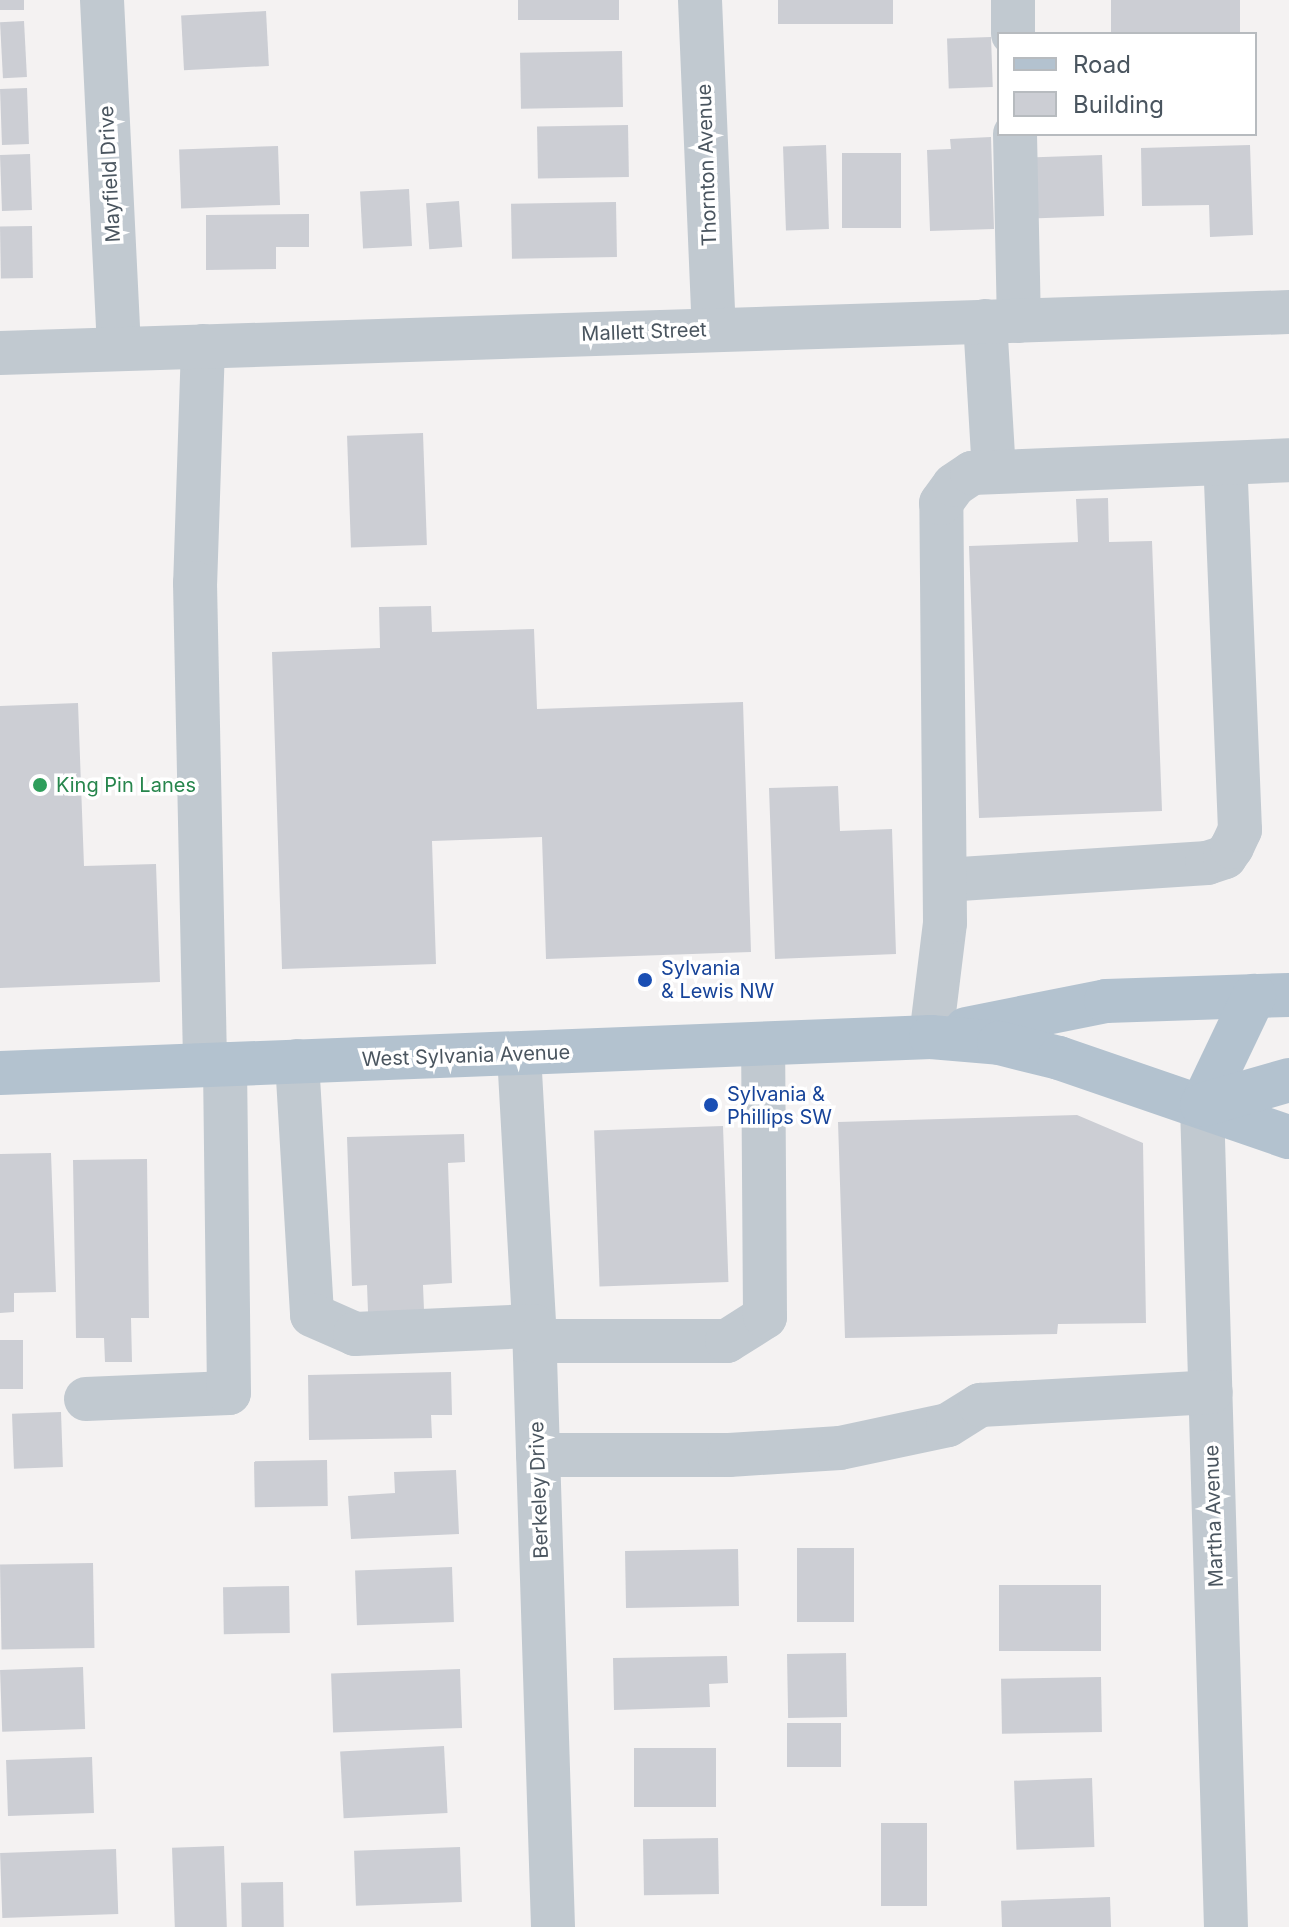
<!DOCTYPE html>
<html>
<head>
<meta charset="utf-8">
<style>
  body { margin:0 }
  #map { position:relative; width:1289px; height:1927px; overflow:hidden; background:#f4f2f2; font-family:Inter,sans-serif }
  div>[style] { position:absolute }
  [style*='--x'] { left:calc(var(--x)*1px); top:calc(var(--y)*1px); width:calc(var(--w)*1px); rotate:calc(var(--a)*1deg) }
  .building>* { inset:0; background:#ccced4; transform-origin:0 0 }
  .minor>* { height:44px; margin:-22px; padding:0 22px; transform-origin:22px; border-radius:22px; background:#c1c9d0 }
  .major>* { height:44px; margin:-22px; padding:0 22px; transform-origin:22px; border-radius:22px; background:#b3c2cf }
  .dots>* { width:22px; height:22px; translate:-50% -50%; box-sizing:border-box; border:4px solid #fff; border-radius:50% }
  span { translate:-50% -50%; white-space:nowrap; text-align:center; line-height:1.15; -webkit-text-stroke:7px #fff; paint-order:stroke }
  .street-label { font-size:20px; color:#4a555f }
  .leisure-label { font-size:20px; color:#27864d }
  .left { translate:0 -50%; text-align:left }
  .transit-label { font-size:20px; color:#164399 }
  .legend { position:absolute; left:997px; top:32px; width:260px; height:104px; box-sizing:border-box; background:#fff; border:2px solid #b7bbbf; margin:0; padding:10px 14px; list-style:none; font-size:24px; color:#4a555f }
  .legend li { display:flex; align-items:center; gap:16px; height:40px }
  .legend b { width:40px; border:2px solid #b7bbbf }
</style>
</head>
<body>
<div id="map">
  <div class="building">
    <div style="left:0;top:0;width:24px;height:10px"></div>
    <div style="left:518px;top:0;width:101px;height:20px"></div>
    <div style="left:778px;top:0;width:115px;height:24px"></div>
    <div style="left:1111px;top:0;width:129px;height:34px"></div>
    <div style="left:266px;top:11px;width:55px;height:85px;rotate:87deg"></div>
    <div style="left:24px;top:21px;width:56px;height:24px;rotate:87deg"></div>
    <div style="left:991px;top:37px;width:50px;height:44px;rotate:88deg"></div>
    <div style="left:622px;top:51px;width:56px;height:102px;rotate:89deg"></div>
    <div style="left:27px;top:88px;width:56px;height:27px;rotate:88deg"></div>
    <div style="left:628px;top:125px;width:52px;height:91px;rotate:89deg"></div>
    <div style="clip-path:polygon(991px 137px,994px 229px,930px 231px,927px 150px,951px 149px,950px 139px)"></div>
    <div style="left:826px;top:145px;width:84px;height:43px;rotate:88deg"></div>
    <div style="clip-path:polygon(1250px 145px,1253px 235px,1210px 237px,1209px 205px,1142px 206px,1141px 148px)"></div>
    <div style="left:278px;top:146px;width:59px;height:99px;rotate:88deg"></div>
    <div style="left:842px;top:153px;width:59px;height:75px"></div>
    <div style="left:30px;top:154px;width:56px;height:30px;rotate:88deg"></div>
    <div style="left:1102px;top:155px;width:61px;height:66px;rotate:88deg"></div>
    <div style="left:409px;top:189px;width:57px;height:49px;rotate:87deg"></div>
    <div style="left:459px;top:201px;width:46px;height:33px;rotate:86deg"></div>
    <div style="left:616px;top:202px;width:55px;height:105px;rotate:89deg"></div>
    <div style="clip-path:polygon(309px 214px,309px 247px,276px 247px,276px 269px,206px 270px,206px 215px)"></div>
    <div style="left:32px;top:226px;width:52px;height:32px;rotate:89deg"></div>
    <div style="left:423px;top:433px;width:112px;height:76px;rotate:88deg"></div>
    <div style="clip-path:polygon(1108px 498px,1109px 542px,1152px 541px,1162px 811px,979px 818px,969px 546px,1078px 542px,1076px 499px)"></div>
    <div style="clip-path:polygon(431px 606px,432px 632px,534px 629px,537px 709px,743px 702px,751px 952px,546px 959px,542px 837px,432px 841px,436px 964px,282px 969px,272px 652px,380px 648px,379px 607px)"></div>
    <div style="clip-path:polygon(78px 703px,84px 866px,156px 864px,160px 982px,0 988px,0 706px)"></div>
    <div style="clip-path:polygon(838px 786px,840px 831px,892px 829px,896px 954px,775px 959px,769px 788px)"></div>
    <div style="clip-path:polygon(1077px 1115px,1143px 1143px,1146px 1323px,1058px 1324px,1057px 1334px,845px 1338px,838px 1122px)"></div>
    <div style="left:723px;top:1126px;width:156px;height:129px;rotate:88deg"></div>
    <div style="clip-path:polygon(464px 1134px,465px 1162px,448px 1163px,452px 1283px,423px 1285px,424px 1310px,368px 1312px,367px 1285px,352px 1286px,347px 1137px)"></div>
    <div style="clip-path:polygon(51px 1153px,56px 1292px,14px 1293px,14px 1312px,0 1313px,0 1154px)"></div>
    <div style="clip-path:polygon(147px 1159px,149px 1318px,131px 1318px,132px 1362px,105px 1362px,104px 1338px,76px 1338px,73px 1160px)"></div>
    <div style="left:0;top:1340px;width:23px;height:49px"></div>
    <div style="clip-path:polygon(451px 1372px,452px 1415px,431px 1415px,432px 1438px,309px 1440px,308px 1375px)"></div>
    <div style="left:61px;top:1412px;width:55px;height:49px;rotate:88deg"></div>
    <div style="left:327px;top:1460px;width:46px;height:73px;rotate:89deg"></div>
    <div style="clip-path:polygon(456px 1470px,459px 1534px,351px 1539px,348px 1496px,395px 1493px,394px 1472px)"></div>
    <div style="left:797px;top:1548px;width:57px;height:74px"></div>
    <div style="left:738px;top:1549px;width:57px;height:113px;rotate:89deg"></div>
    <div style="left:93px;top:1563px;width:85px;height:93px;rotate:89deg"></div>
    <div style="left:452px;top:1567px;width:55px;height:97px;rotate:88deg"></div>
    <div style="left:1101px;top:1585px;width:66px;height:102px;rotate:90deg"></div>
    <div style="left:289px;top:1586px;width:47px;height:66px;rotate:89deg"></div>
    <div style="left:846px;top:1653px;width:64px;height:59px;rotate:89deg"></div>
    <div style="clip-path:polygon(727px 1656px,728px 1683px,709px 1684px,710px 1707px,614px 1710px,613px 1658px)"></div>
    <div style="left:83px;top:1667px;width:62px;height:83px;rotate:88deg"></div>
    <div style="left:460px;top:1669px;width:59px;height:129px;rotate:88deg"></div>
    <div style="left:1101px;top:1677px;width:55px;height:100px;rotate:89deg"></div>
    <div style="left:787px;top:1723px;width:54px;height:44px"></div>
    <div style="left:444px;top:1746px;width:67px;height:104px;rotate:87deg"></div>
    <div style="left:716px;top:1748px;width:59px;height:82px;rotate:90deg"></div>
    <div style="left:92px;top:1757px;width:56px;height:86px;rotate:88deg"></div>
    <div style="left:1092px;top:1778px;width:69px;height:78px;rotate:88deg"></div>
    <div style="left:881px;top:1823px;width:46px;height:83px"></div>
    <div style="left:718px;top:1838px;width:56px;height:75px;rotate:89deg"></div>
    <div style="left:224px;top:1846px;width:81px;height:52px;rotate:88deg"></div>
    <div style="left:460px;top:1847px;width:55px;height:106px;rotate:88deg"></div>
    <div style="left:116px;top:1849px;width:65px;height:116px;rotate:88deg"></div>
    <div style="left:283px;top:1882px;width:45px;height:42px;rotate:89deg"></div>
    <div style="left:1110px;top:1897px;width:30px;height:109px;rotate:88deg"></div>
  </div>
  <div class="minor">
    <div style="--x:102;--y:0;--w:349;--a:87.2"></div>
    <div style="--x:700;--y:0;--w:330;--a:87.6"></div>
    <div style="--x:1013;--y:0;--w:34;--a:90"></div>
    <div style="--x:1015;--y:134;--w:187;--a:88.8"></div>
    <div style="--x:985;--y:321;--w:151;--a:86.6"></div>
    <div style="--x:203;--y:346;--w:237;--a:91.9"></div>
    <div style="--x:195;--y:583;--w:481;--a:88.8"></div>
    <div style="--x:0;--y:353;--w:1290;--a:-1.82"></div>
    <div style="--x:945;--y:880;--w:263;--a:-3.7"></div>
    <div style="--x:1207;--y:863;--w:19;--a:-18"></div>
    <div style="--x:1225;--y:857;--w:12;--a:-55"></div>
    <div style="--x:1232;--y:847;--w:19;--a:-65"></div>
    <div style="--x:1240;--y:830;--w:367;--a:-92.3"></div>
    <div style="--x:931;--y:1037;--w:115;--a:-83"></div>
    <div style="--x:945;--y:923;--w:420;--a:-90.5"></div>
    <div style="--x:941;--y:503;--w:22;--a:-54"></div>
    <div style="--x:954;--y:485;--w:22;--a:-34"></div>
    <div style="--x:972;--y:473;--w:317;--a:-2.3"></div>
    <div style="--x:519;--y:1054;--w:272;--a:86.8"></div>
    <div style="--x:534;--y:1326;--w:601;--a:88.19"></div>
    <div style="--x:297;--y:1061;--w:254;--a:86.6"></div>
    <div style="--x:312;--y:1315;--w:47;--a:23.8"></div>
    <div style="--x:355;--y:1334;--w:179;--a:-2.6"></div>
    <div style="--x:1202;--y:1105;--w:822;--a:88.33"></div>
    <div style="--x:534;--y:1341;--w:193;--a:0"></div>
    <div style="--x:727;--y:1341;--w:45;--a:-32.3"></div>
    <div style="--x:765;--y:1317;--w:271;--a:-90.4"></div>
    <div style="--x:86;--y:1399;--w:143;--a:-2.4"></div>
    <div style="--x:229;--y:1393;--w:329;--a:-90.7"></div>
    <div style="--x:538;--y:1455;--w:191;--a:0"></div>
    <div style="--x:729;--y:1455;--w:111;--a:-3.6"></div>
    <div style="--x:840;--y:1448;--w:110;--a:-12"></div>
    <div style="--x:948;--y:1425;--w:38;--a:-32"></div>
    <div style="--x:980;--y:1405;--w:231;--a:-3.2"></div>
  </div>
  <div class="major">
    <div style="--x:966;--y:1029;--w:143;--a:-11.3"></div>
    <div style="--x:1106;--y:1001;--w:183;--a:-1.9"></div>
    <div style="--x:0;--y:1073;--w:932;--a:-2.21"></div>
    <div style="--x:931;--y:1037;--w:68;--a:5"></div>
    <div style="--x:999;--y:1043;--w:62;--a:14"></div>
    <div style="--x:1059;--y:1058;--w:243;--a:19"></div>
    <div style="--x:1202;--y:1105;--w:121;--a:-64.5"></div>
    <div style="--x:1202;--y:1105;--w:91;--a:-16"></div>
  </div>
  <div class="dots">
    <div style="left:40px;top:785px;background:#2e9e5b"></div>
    <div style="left:645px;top:980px;background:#1a4fb4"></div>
    <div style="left:711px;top:1105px;background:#1a4fb4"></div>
  </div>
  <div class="street-label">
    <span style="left:707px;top:165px;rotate:-92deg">Thornton Avenue</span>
    <span style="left:110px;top:174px;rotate:-93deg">Mayfield Drive</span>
    <span style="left:644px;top:332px;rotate:-2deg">Mallett Street</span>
    <span style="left:466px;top:1056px;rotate:-2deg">West Sylvania Avenue</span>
    <span style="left:539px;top:1490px;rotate:-92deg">Berkeley Drive</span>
    <span style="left:1214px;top:1516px;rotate:-92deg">Martha Avenue</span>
  </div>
  <div class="leisure-label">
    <span class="left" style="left:56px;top:785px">King Pin Lanes</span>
  </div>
  <div class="transit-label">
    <span class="left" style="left:661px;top:980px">Sylvania<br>&amp; Lewis NW</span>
    <span class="left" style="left:727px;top:1106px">Sylvania &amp;<br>Phillips SW</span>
  </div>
  <ul class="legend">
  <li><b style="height:10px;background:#b3c2cf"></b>Road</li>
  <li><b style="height:22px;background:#ccced4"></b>Building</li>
  </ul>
</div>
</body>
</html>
